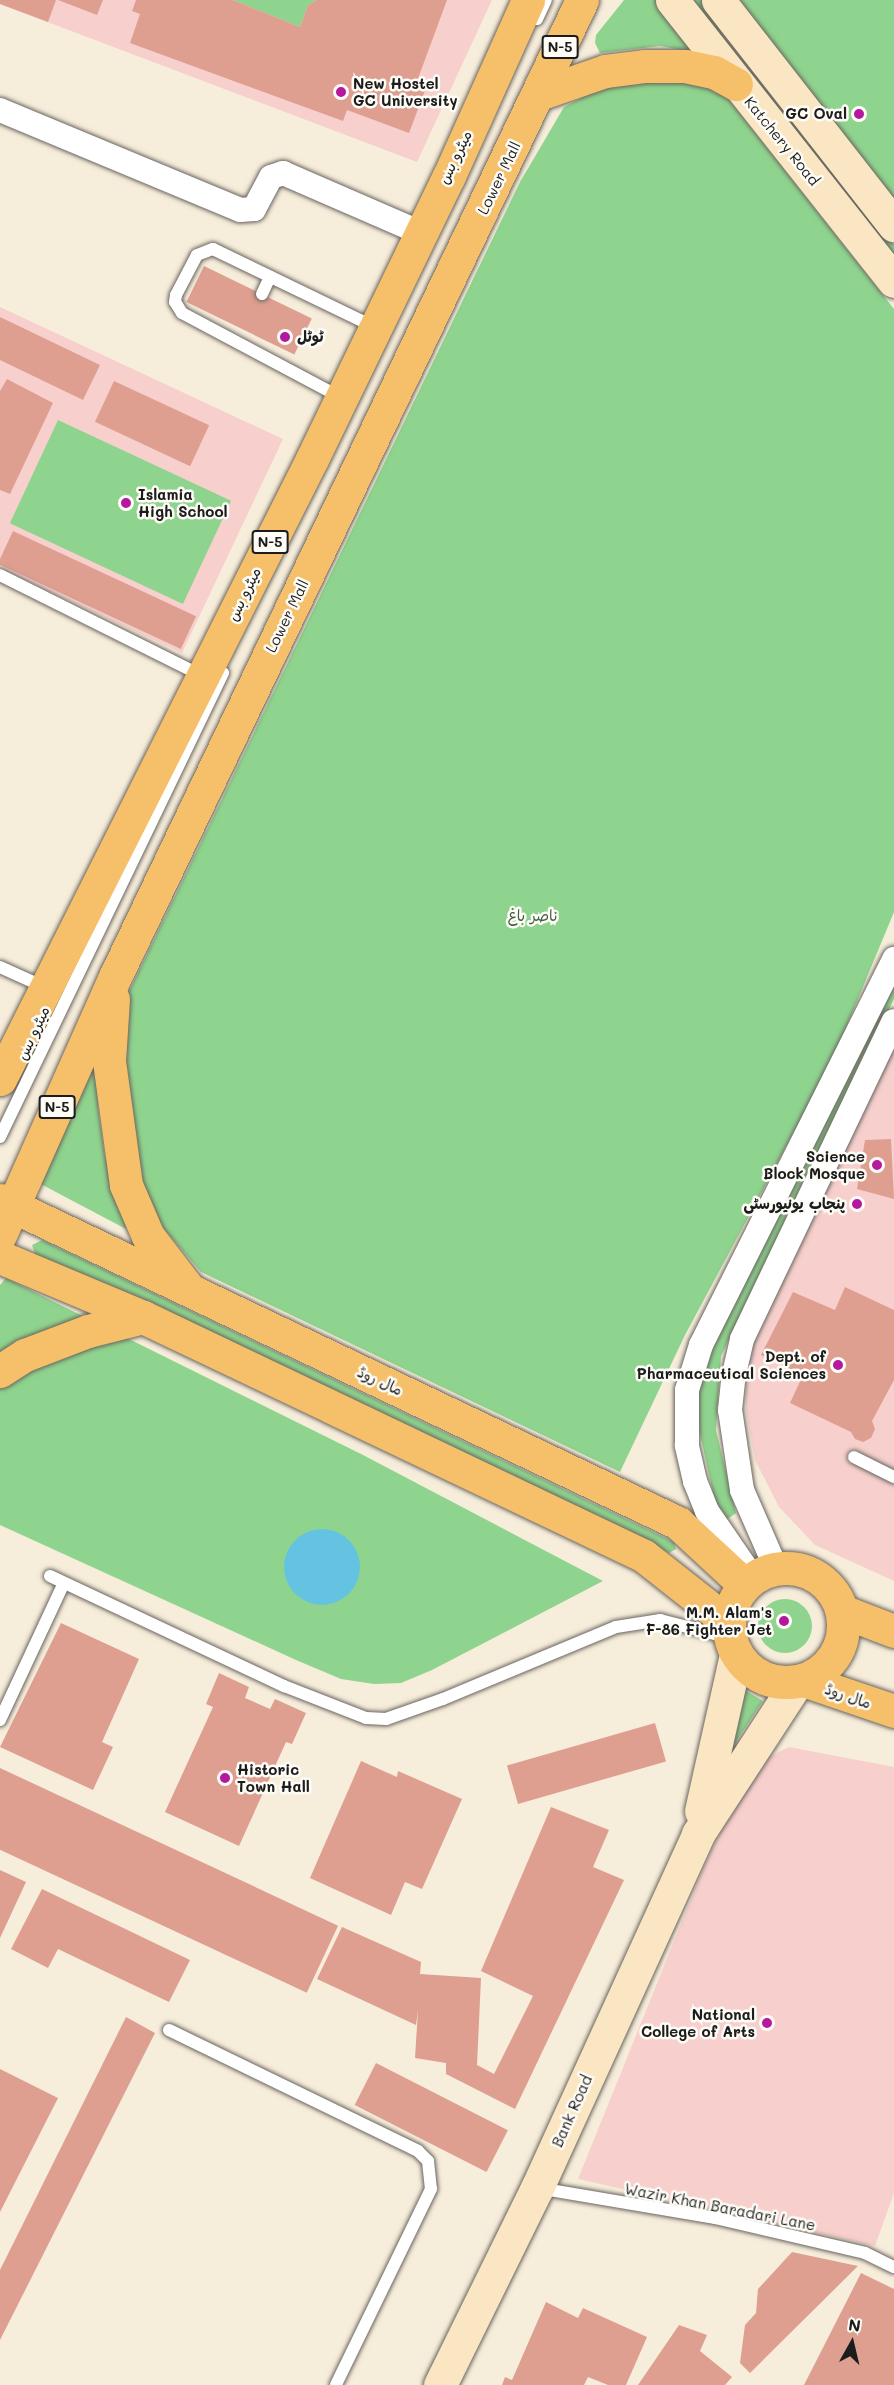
<!DOCTYPE html>
<html>
<head>
<meta charset="utf-8">
<style>
  body { margin:0 }
  #map { position:relative; width:894px; height:2385px; overflow:hidden; background:#f7eddb; font-family:Mali,"Playpen Sans Arabic",sans-serif }
  div>[style] { position:absolute }
  [style*='--x'] { left:calc(var(--x)*1px); top:calc(var(--y)*1px); width:calc(var(--w)*1px); rotate:calc(var(--a)*1deg) }
  .built>* { inset:0; background:#f7d0cd }
  .green>* { inset:0; background:#8fd48e; transform-origin:0 0 }
  .round { border-radius:50% }
  .water>* { inset:0; background:#63c3e1 }
  .building>* { inset:0; background:#de9f91; transform-origin:0 0 }
  .roads { filter:drop-shadow(0 0 2px #69655f) drop-shadow(0 0 2px #69655f) }
  .lane>* { height:12px; margin:-6px; padding:0 6px; transform-origin:6px; border-radius:6px; background:#fff }
  .street>* { height:24px; margin:-12px; padding:0 12px; transform-origin:12px; border-radius:12px; background:#fff }
  .secondary>* { height:33px; margin:-16.5px; padding:0 16.5px; transform-origin:16.5px; border-radius:16.5px; background:#fbe6c4 }
  .primary>* { height:33px; margin:-16.5px; padding:0 16.5px; transform-origin:16.5px; border-radius:16.5px; background:#f6c06b }
  .primary>.ring { margin:-16.5px; padding:0; box-sizing:content-box; background:none; border:33px solid #f6c06b; border-radius:50% }
  .dots>* { width:16px; height:16px; translate:-50% -50%; box-sizing:border-box; border:3px solid #fdfcf7; border-radius:50% }
  span { translate:-50% -50%; white-space:nowrap; text-align:center; line-height:1.15; -webkit-text-stroke:5px #fdfcf7; paint-order:stroke }
  .shield-label span { padding:2px 4px; background:#fdfcf7; border:2px solid; border-radius:4px; -webkit-text-stroke-width:0 }
  .shield-label { font-size:14px; color:#1c1c1c; font-weight:700 }
  .poi-label { font-size:15px; color:#1c1c1c; font-weight:700 }
  .left { translate:0 -50%; text-align:left }
  .right { translate:-100% -50%; text-align:right }
  .street-label { font-size:15px; color:#1c1c1c }
  .park-label { font-size:15px; color:#445c44 }
  .north { position:absolute; left:822px; top:2313px; width:60px; height:60px; -webkit-text-stroke:4px #fdfcf7; paint-order:stroke; rotate:8deg; font-size:16px; font-weight:700; line-height:24px; text-align:center; color:#1c1c1c }
  .north::after { content:''; display:block; margin:auto; width:21px; height:27px; background:#1c1c1c; clip-path:polygon(50% 0,100% 100%,50% 72%,0 100%) }
</style>
</head>
<body>
<div id="map">
  <div class="built">
    <div style="clip-path:polygon(0 0,492px 0,417px 162px,0 4px)"></div>
    <div style="clip-path:polygon(0 307px,283px 439px,182px 653px,0 568px)"></div>
    <div style="clip-path:polygon(894px 1048px,894px 1581px,815px 1545px,779px 1507px,755px 1460px,746px 1412px,746px 1360px)"></div>
    <div style="clip-path:polygon(789px 1747px,894px 1767px,894px 2193px,875px 2246px,578px 2179px,704px 1867px,751px 1766px)"></div>
  </div>
  <div class="green">
    <div style="clip-path:polygon(233px 0,317px 0,308px 5px,300px 27px)"></div>
    <div style="clip-path:polygon(624px 0,663px 0,715px 64px,682px 50px,660px 46px,600px 53px,595px 43px,596px 35px)"></div>
    <div style="clip-path:polygon(685px 0,702px 0,725px 39px,894px 245px,894px 266px)"></div>
    <div style="clip-path:polygon(740px 0,894px 0,894px 205px,754px 22px)"></div>
    <div style="clip-path:polygon(616px 80px,716px 83px,894px 309px,894px 912px,833px 1059px,685px 1335px,620px 1472px,201px 1272px,152px 1215px,132px 1157px,120px 1010px,520px 182px,564px 107px)"></div>
    <div style="left:58px;top:420px;width:191px;height:114px;rotate:25deg"></div>
    <div style="clip-path:polygon(894px 975px,894px 999px,721px 1356px,716px 1430px,736px 1513px,726px 1520px,715px 1502px,697px 1420px,697px 1376px)"></div>
    <div style="clip-path:polygon(93px 1039px,99px 1060px,98px 1107px,105px 1157px,129px 1221px,126px 1229px,35px 1181px)"></div>
    <div style="clip-path:polygon(42px 1240px,674px 1542px,676px 1549px,669px 1553px,36px 1257px,32px 1245px)"></div>
    <div style="clip-path:polygon(6px 1278px,363px 1455px,603px 1581px,432px 1670px,401px 1683px,374px 1684px,341px 1679px,296px 1660px,0 1525px,0 1285px)"></div>
    <div class="round" style="left:758px;top:1599px;width:54px;height:54px"></div>
    <div style="clip-path:polygon(736px 1685px,763px 1701px,727px 1755px)"></div>
  </div>
  <div class="water">
    <div class="round" style="left:284px;top:1529px;width:76px;height:76px"></div>
  </div>
  <div class="building">
    <div style="clip-path:polygon(0 0,56px 0,48px 22px,0 4px)"></div>
    <div style="clip-path:polygon(58px 0,103px 0,97px 15px)"></div>
    <div style="clip-path:polygon(136px 0,233px 0,300px 27px,308px 5px,317px 0,447px 0,416px 84px,426px 88px,409px 133px,347px 110px,343px 121px,130px 43px,140px 14px,132px 11px)"></div>
    <div style="left:204px;top:266px;width:120px;height:40px;rotate:26deg"></div>
    <div style="clip-path:polygon(0 317px,100px 365px,83px 400px,0 360px)"></div>
    <div style="clip-path:polygon(7px 379px,53px 403px,10px 494px,0 490px,0 391px)"></div>
    <div style="left:114px;top:381px;width:105px;height:45px;rotate:25deg"></div>
    <div style="left:13px;top:531px;width:202px;height:36px;rotate:25deg"></div>
    <div style="clip-path:polygon(891px 1139px,894px 1199px,857px 1189px,865px 1140px)"></div>
    <div style="clip-path:polygon(845px 1287px,894px 1310px,894px 1380px,872px 1421px,875px 1429px,871px 1438px,863px 1442px,855px 1439px,851px 1432px,790px 1403px,803px 1375px,761px 1355px,793px 1292px,835px 1310px)"></div>
    <div style="clip-path:polygon(61px 1623px,139px 1659px,102px 1742px,113px 1747px,93px 1790px,0 1747px)"></div>
    <div style="clip-path:polygon(219px 1673px,249px 1687px,245px 1698px,270px 1709px,275px 1699px,306px 1713px,292px 1744px,286px 1742px,239px 1846px,165px 1812px,213px 1707px,206px 1704px)"></div>
    <div style="left:655px;top:1723px;width:40px;height:154px;rotate:74deg"></div>
    <div style="clip-path:polygon(361px 1761px,397px 1777px,398px 1771px,462px 1799px,422px 1889px,405px 1882px,391px 1915px,310px 1878px)"></div>
    <div style="left:0;top:1768px;width:373px;height:74px;rotate:25deg"></div>
    <div style="clip-path:polygon(551px 1807px,609px 1830px,593px 1867px,624px 1880px,515px 2109px,446px 2074px,446px 2063px,415px 2058px,418px 2010px,416px 2025px,317px 1979px,342px 1927px,421px 1962px,420px 1974px,481px 1978px,477px 2065px,494px 2074px,533px 1996px,481px 1971px)"></div>
    <div style="clip-path:polygon(0 1870px,26px 1882px,0 1938px)"></div>
    <div style="clip-path:polygon(42px 1889px,190px 1960px,169px 2002px,58px 1949px,48px 1968px,11px 1949px)"></div>
    <div style="clip-path:polygon(126px 2017px,155px 2033px,0 2340px,0 2270px)"></div>
    <div style="left:376px;top:2063px;width:148px;height:47px;rotate:27deg"></div>
    <div style="clip-path:polygon(0 2069px,58px 2098px,0 2212px)"></div>
    <div style="clip-path:polygon(792px 2252px,858px 2266px,750px 2373px,740px 2363px,745px 2325px,756px 2313px,758px 2289px)"></div>
    <div style="clip-path:polygon(861px 2273px,894px 2289px,894px 2385px,804px 2385px)"></div>
    <div style="clip-path:polygon(546px 2302px,578px 2318px,583px 2308px,647px 2337px,626px 2385px,608px 2385px,588px 2377px,584px 2385px,502px 2385px,505px 2377px,512px 2380px)"></div>
    <div style="clip-path:polygon(679px 2325px,707px 2335px,700px 2351px,732px 2377px,725px 2385px,638px 2385px)"></div>
  </div>
  <div class="roads">
    <div class="lane">
      <div style="--x:537;--y:19;--w:21;--a:-65"></div>
      <div style="--x:262;--y:294;--w:19;--a:-65"></div>
      <div style="--x:340;--y:397;--w:179;--a:-152"></div>
      <div style="--x:182;--y:313;--w:13;--a:-122"></div>
      <div style="--x:175;--y:302;--w:7;--a:-82"></div>
      <div style="--x:176;--y:295;--w:45;--a:-62.3"></div>
      <div style="--x:197;--y:255;--w:17;--a:-21"></div>
      <div style="--x:213;--y:249;--w:179;--a:25.8"></div>
      <div style="--x:0;--y:575;--w:225;--a:26.5"></div>
      <div style="--x:0;--y:967;--w:48;--a:24.4"></div>
      <div style="--x:0;--y:1137;--w:515;--a:-64.33"></div>
      <div style="--x:854;--y:1457;--w:45;--a:26.6"></div>
      <div style="--x:50;--y:1576;--w:259;--a:25.2"></div>
      <div style="--x:284;--y:1686;--w:88;--a:21.3"></div>
      <div style="--x:366;--y:1718;--w:20;--a:3"></div>
      <div style="--x:386;--y:1719;--w:60;--a:-19.3"></div>
      <div style="--x:443;--y:1699;--w:187;--a:-22.6"></div>
      <div style="--x:616;--y:1627;--w:45;--a:-9"></div>
      <div style="--x:660;--y:1620;--w:72;--a:14.4"></div>
      <div style="--x:0;--y:1720;--w:151;--a:-65"></div>
      <div style="--x:169;--y:2030;--w:277;--a:25.9"></div>
      <div style="--x:418;--y:2151;--w:14;--a:45"></div>
      <div style="--x:428;--y:2161;--w:28;--a:84"></div>
      <div style="--x:431;--y:2189;--w:218;--a:115.9"></div>
      <div style="--x:538;--y:2188;--w:180;--a:9.6"></div>
      <div style="--x:715;--y:2218;--w:154;--a:13.1"></div>
      <div style="--x:865;--y:2253;--w:32;--a:26"></div>
    </div>
    <div class="street">
      <div style="--x:0;--y:110;--w:260;--a:22.6"></div>
      <div style="--x:240;--y:210;--w:14;--a:-4"></div>
      <div style="--x:254;--y:209;--w:36;--a:-62"></div>
      <div style="--x:271;--y:177;--w:13;--a:-18"></div>
      <div style="--x:283;--y:173;--w:150;--a:23.5"></div>
      <div style="--x:776;--y:1568;--w:85;--a:-113.6"></div>
      <div style="--x:742;--y:1490;--w:81;--a:-98.5"></div>
      <div style="--x:730;--y:1410;--w:36;--a:-84"></div>
      <div style="--x:734;--y:1374;--w:36;--a:-77"></div>
      <div style="--x:742;--y:1339;--w:352;--a:-64.5"></div>
      <div style="--x:753;--y:1578;--w:81;--a:-124.5"></div>
      <div style="--x:707;--y:1511;--w:32;--a:-112"></div>
      <div style="--x:695;--y:1481;--w:37;--a:-103"></div>
      <div style="--x:687;--y:1445;--w:55;--a:-90"></div>
      <div style="--x:687;--y:1390;--w:47;--a:-72.7"></div>
      <div style="--x:701;--y:1345;--w:432;--a:-63.4"></div>
    </div>
    <div class="secondary">
      <div style="--x:672;--y:0;--w:358;--a:51.7"></div>
      <div style="--x:718;--y:0;--w:286;--a:52"></div>
      <div style="--x:701;--y:1811;--w:161;--a:-77.4"></div>
      <div style="--x:440;--y:2385;--w:220;--a:-63.8"></div>
      <div style="--x:537;--y:2188;--w:389;--a:-65.5"></div>
      <div style="--x:698;--y:1834;--w:181;--a:-56.9"></div>
    </div>
    <div class="primary">
      <div style="--x:539;--y:94;--w:70;--a:-19.2"></div>
      <div style="--x:605;--y:71;--w:39;--a:-7"></div>
      <div style="--x:644;--y:66;--w:41;--a:0"></div>
      <div style="--x:685;--y:66;--w:30;--a:12"></div>
      <div style="--x:714;--y:72;--w:25;--a:29"></div>
      <div style="--x:113;--y:999;--w:62;--a:93.7"></div>
      <div style="--x:109;--y:1061;--w:125;--a:82.2"></div>
      <div style="--x:126;--y:1185;--w:56;--a:66.7"></div>
      <div style="--x:148;--y:1236;--w:66;--a:52.4"></div>
      <div style="--x:0;--y:1079;--w:694;--a:-63.29"></div>
      <div style="--x:312;--y:459;--w:314;--a:-64.2"></div>
      <div style="--x:449;--y:176;--w:193;--a:-65.8"></div>
      <div style="--x:0;--y:1200;--w:751;--a:25.47"></div>
      <div style="--x:678;--y:1523;--w:91;--a:42.8"></div>
      <div style="--x:0;--y:1235;--w:280;--a:-66"></div>
      <div style="--x:114;--y:979;--w:1085;--a:-64.45"></div>
      <div style="--x:0;--y:1257;--w:155;--a:22.8"></div>
      <div style="--x:143;--y:1317;--w:555;--a:25.5"></div>
      <div style="--x:644;--y:1556;--w:107;--a:38.2"></div>
      <div style="--x:0;--y:1371;--w:30;--a:-33"></div>
      <div style="--x:25;--y:1355;--w:67;--a:-20.9"></div>
      <div style="--x:88;--y:1331;--w:57;--a:-14.3"></div>
      <div class="ring" style="left:729px;top:1568px;width:81px;height:81px"></div>
      <div style="--x:842;--y:1611;--w:56;--a:21"></div>
      <div style="--x:803;--y:1680;--w:96;--a:18.8"></div>
    </div>
  </div>
  <div class="dots">
    <div style="left:341px;top:92px;background:#b5179e"></div>
    <div style="left:859px;top:114px;background:#b5179e"></div>
    <div style="left:285px;top:337px;background:#b5179e"></div>
    <div style="left:126px;top:503px;background:#b5179e"></div>
    <div style="left:877px;top:1165px;background:#b5179e"></div>
    <div style="left:857px;top:1204px;background:#b5179e"></div>
    <div style="left:838px;top:1365px;background:#b5179e"></div>
    <div style="left:784px;top:1621px;background:#b5179e"></div>
    <div style="left:225px;top:1778px;background:#b5179e"></div>
    <div style="left:767px;top:2023px;background:#b5179e"></div>
  </div>
  <div class="shield-label">
    <span style="left:560px;top:47px">N-5</span>
    <span style="left:270px;top:542px">N-5</span>
    <span style="left:57px;top:1107px">N-5</span>
  </div>
  <div class="poi-label">
    <span class="left" style="left:353px;top:92px">New Hostel<br>GC University</span>
    <span class="right" style="left:847px;top:114px">GC Oval</span>
    <span class="left" style="left:297px;top:337px">ٹوٹل</span>
    <span class="left" style="left:138px;top:503px">Islamia<br>High School</span>
    <span class="right" style="left:865px;top:1165px">Science<br>Block Mosque</span>
    <span class="right" style="left:845px;top:1204px">پنجاب یونیورسٹی</span>
    <span class="right" style="left:826px;top:1365px">Dept. of<br>Pharmaceutical Sciences</span>
    <span class="right" style="left:772px;top:1621px">M.M. Alam's<br>F-86 Fighter Jet</span>
    <span class="left" style="left:237px;top:1778px">Historic<br>Town Hall</span>
    <span class="right" style="left:755px;top:2023px">National<br>College of Arts</span>
  </div>
  <div class="street-label">
    <span style="left:782px;top:141px;rotate:51deg">Katchery Road</span>
    <span style="left:455px;top:157px;rotate:-64deg">میٹرو بس</span>
    <span style="left:499px;top:178px;rotate:-64deg">Lower Mall</span>
    <span style="left:244px;top:594px;rotate:-64deg">میٹرو بس</span>
    <span style="left:287px;top:616px;rotate:-64deg">Lower Mall</span>
    <span style="left:33px;top:1033px;rotate:-65deg">میٹرو بس</span>
    <span style="left:380px;top:1381px;rotate:25deg">مال روڈ</span>
    <span style="left:848px;top:1696px;rotate:19deg">مال روڈ</span>
    <span style="left:572px;top:2111px;rotate:-66deg">Bank Road</span>
    <span style="left:720px;top:2207px;rotate:11deg">Wazir Khan Baradari Lane</span>
  </div>
  <div class="park-label">
    <span style="left:533px;top:916px">ناصر باغ</span>
  </div>
  <div class="north">N</div>
</div>
</body>
</html>
